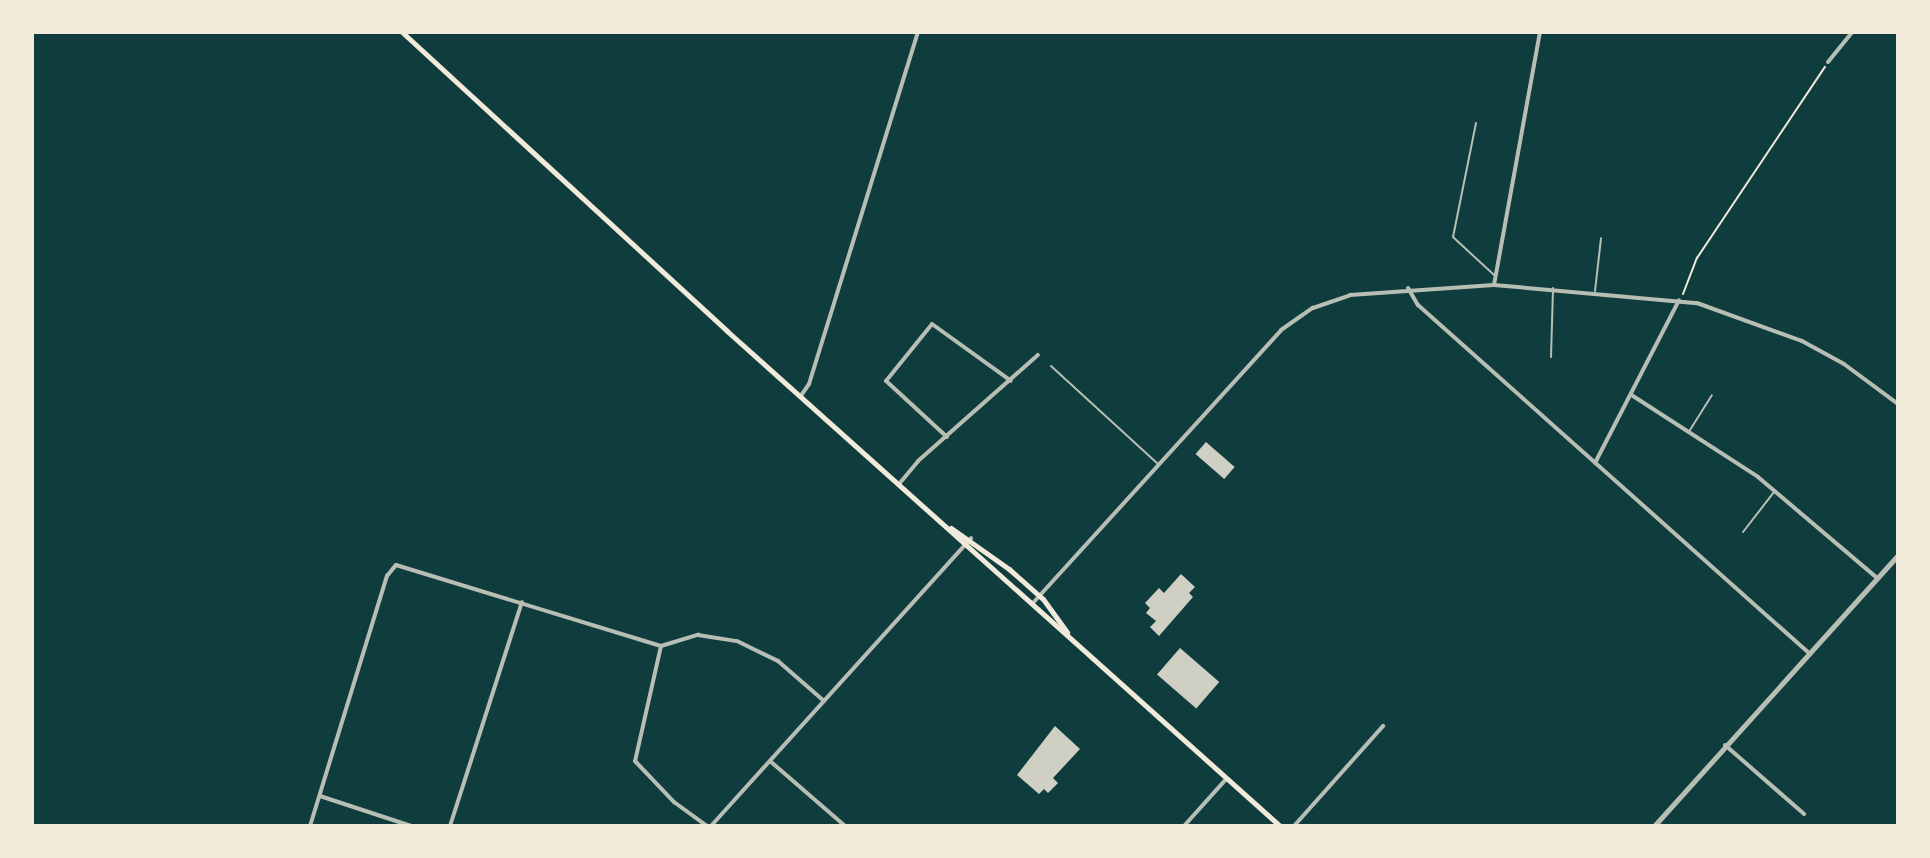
<!DOCTYPE html>
<html>
<head>
<meta charset="utf-8">
<style>
  body { margin:0 }
  #map { position:relative; width:1930px; height:858px; overflow:hidden; background:#0f3d3e; font-family:Overpass,sans-serif }
  div>[style] { position:absolute }
  [style*='--x'] { left:calc(var(--x)*1px); top:calc(var(--y)*1px); width:calc(var(--w)*1px); rotate:calc(var(--a)*1deg) }
  .building>* { inset:0; background:#cfcfc3; transform-origin:0 0 }
  .path>* { height:2px; margin:-1px; padding:0 1px; transform-origin:1px; border-radius:1px; background:#f1e9da }
  .service>* { height:2px; margin:-1px; padding:0 1px; transform-origin:1px; border-radius:1px; background:#b8beb3 }
  .minor>* { height:4px; margin:-2px; padding:0 2px; transform-origin:2px; border-radius:2px; background:#b8beb3 }
  .tertiary>* { height:5px; margin:-2.5px; padding:0 2.5px; transform-origin:2.5px; border-radius:2.5px; background:#b8beb3 }
  .secondary>* { height:5px; margin:-2.5px; padding:0 2.5px; transform-origin:2.5px; border-radius:2.5px; background:#f1e9da }
  span { translate:-50% -50%; white-space:nowrap; text-align:center; line-height:1.15; -webkit-text-stroke:8px #f1e9da; paint-order:stroke }
  .frame { position:absolute; inset:0; border:34px solid #f1e9da; pointer-events:none }
</style>
</head>
<body>
<div id="map">
  <div class="building">
    <div style="left:1206px;top:442px;width:38px;height:16px;rotate:41deg"></div>
    <div style="clip-path:polygon(1181px 574px,1195px 587px,1189px 593px,1193px 597px,1159px 636px,1150px 627px,1156px 621px,1146px 613px,1150px 608px,1145px 603px,1159px 588px,1164px 593px)"></div>
    <div style="left:1180px;top:648px;width:52px;height:35px;rotate:41deg"></div>
    <div style="clip-path:polygon(1055px 726px,1080px 749px,1053px 778px,1058px 783px,1048px 793px,1044px 789px,1039px 794px,1017px 775px)"></div>
  </div>
  <div class="path">
    <div style="--x:1683;--y:294;--w:39;--a:-69"></div>
    <div style="--x:1697;--y:258;--w:230;--a:-56.2"></div>
  </div>
  <div class="service">
    <div style="--x:1476;--y:123;--w:116;--a:101.4"></div>
    <div style="--x:1453;--y:237;--w:56;--a:42.8"></div>
    <div style="--x:1595;--y:291;--w:53;--a:-83.5"></div>
    <div style="--x:1551;--y:357;--w:69;--a:-88.3"></div>
    <div style="--x:1051;--y:366;--w:144;--a:42.5"></div>
    <div style="--x:1690;--y:430;--w:41;--a:-57.8"></div>
    <div style="--x:1743;--y:532;--w:51;--a:-52.2"></div>
  </div>
  <div class="minor">
    <div style="--x:1828;--y:62;--w:38;--a:-51"></div>
    <div style="--x:1494;--y:285;--w:257;--a:-79.7"></div>
    <div style="--x:1408;--y:288;--w:20;--a:60"></div>
    <div style="--x:1418;--y:305;--w:525;--a:41.68"></div>
    <div style="--x:1633;--y:396;--w:149;--a:32.9"></div>
    <div style="--x:1758;--y:477;--w:156;--a:40.3"></div>
    <div style="--x:800;--y:397;--w:16;--a:-55"></div>
    <div style="--x:809;--y:384;--w:368;--a:-72.8"></div>
    <div style="--x:947;--y:437;--w:83;--a:-137.4"></div>
    <div style="--x:886;--y:381;--w:73;--a:-51.1"></div>
    <div style="--x:932;--y:324;--w:97;--a:35.8"></div>
    <div style="--x:1595;--y:463;--w:183;--a:-62.7"></div>
    <div style="--x:899;--y:484;--w:30;--a:-50"></div>
    <div style="--x:918;--y:461;--w:160;--a:-41.5"></div>
    <div style="--x:1032;--y:604;--w:370;--a:-47.7"></div>
    <div style="--x:1281;--y:330;--w:39;--a:-35"></div>
    <div style="--x:1313;--y:308;--w:39;--a:-19"></div>
    <div style="--x:1350;--y:295;--w:144;--a:-4"></div>
    <div style="--x:1494;--y:285;--w:204;--a:5.1"></div>
    <div style="--x:1697;--y:303;--w:112;--a:19.9"></div>
    <div style="--x:1802;--y:341;--w:48;--a:28.7"></div>
    <div style="--x:1844;--y:364;--w:67;--a:36.5"></div>
    <div style="--x:661;--y:646;--w:118;--a:102.7"></div>
    <div style="--x:635;--y:761;--w:57;--a:46.4"></div>
    <div style="--x:674;--y:802;--w:41;--a:36"></div>
    <div style="--x:1725;--y:745;--w:105;--a:41.1"></div>
    <div style="--x:770;--y:761;--w:99;--a:40.9"></div>
    <div style="--x:320;--y:796;--w:96;--a:18.2"></div>
    <div style="--x:310;--y:826;--w:262;--a:-72.9"></div>
    <div style="--x:387;--y:576;--w:14;--a:-51"></div>
    <div style="--x:396;--y:565;--w:277;--a:17"></div>
    <div style="--x:661;--y:646;--w:39;--a:-17"></div>
    <div style="--x:698;--y:635;--w:39;--a:9"></div>
    <div style="--x:737;--y:641;--w:46;--a:26"></div>
    <div style="--x:778;--y:661;--w:61;--a:41"></div>
    <div style="--x:450;--y:826;--w:235;--a:-72.2"></div>
    <div style="--x:711;--y:826;--w:388;--a:-47.9"></div>
    <div style="--x:1184;--y:826;--w:64;--a:-48.1"></div>
    <div style="--x:1294;--y:826;--w:134;--a:-48.3"></div>
  </div>
  <div class="tertiary">
    <div style="--x:1654;--y:826;--w:365;--a:-48"></div>
  </div>
  <div class="secondary">
    <div style="--x:402;--y:32;--w:442;--a:42.6"></div>
    <div style="--x:727;--y:331;--w:742;--a:41.83"></div>
    <div style="--x:951;--y:528;--w:71;--a:35.3"></div>
    <div style="--x:1009;--y:569;--w:45;--a:41.4"></div>
    <div style="--x:1043;--y:599;--w:41;--a:54"></div>
  </div>
  <div class="frame"></div>
</div>
</body>
</html>
